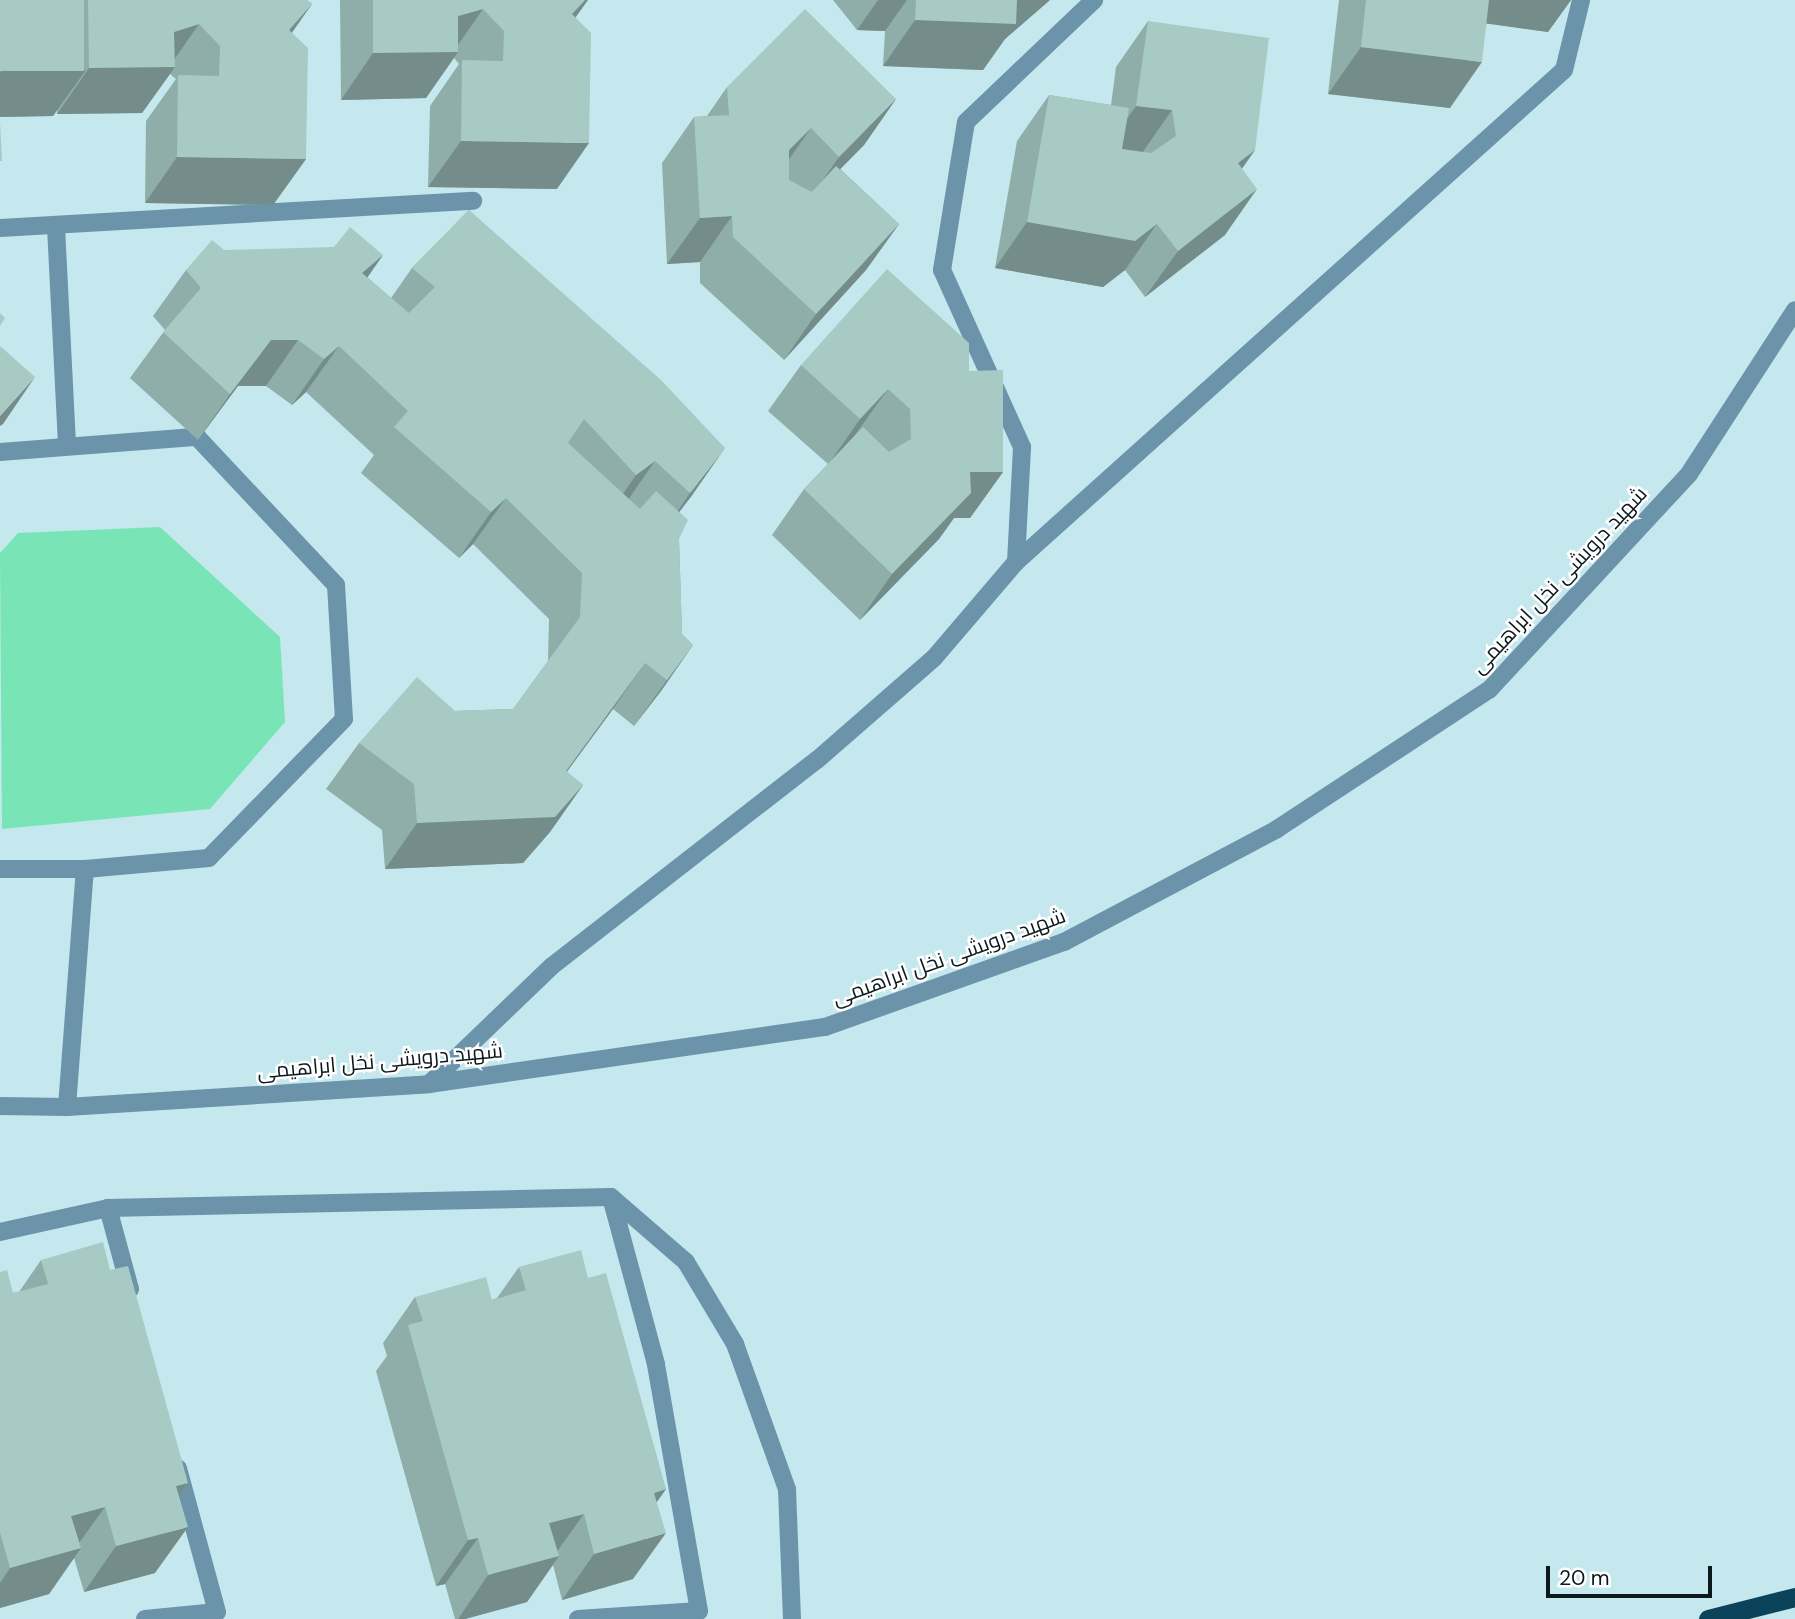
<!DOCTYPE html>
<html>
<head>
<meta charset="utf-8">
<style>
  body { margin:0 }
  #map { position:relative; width:1795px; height:1619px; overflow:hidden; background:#c5e8ee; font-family:"DM Sans",Cairo,sans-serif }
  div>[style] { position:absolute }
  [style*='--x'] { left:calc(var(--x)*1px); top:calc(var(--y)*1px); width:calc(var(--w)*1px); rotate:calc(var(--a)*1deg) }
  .green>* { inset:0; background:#79e5b6 }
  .minor>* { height:18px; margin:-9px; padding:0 9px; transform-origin:9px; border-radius:9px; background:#6b93a9 }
  .tertiary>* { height:18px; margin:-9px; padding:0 9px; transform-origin:9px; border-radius:9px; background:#6b93a9 }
  .trunk>* { height:19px; margin:-9.5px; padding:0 9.5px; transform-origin:9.5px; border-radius:9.5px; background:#0b435b }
  .wall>* { inset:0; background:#90aea9 }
  .shaded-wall>* { inset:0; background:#758d8a }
  .building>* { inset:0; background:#a7cac5; transform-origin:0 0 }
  span { translate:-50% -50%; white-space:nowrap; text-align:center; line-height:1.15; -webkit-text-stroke:5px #fff; paint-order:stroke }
  .street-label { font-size:21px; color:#0c181b }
  .scale { position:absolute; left:1546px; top:1566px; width:166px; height:32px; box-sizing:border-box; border:4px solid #0c181b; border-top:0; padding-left:9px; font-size:21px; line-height:24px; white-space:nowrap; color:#0c181b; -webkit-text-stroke:5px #fff; paint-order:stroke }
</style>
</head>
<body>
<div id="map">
  <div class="green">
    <div style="clip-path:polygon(160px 527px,280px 637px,285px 722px,210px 809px,2px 829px,0 553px,18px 533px)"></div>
  </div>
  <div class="minor">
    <div style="--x:56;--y:227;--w:218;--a:87.1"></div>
    <div style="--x:0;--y:228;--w:474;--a:-3.3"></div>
    <div style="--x:0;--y:452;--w:198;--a:-4.4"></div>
    <div style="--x:197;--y:437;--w:203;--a:46.8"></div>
    <div style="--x:336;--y:585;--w:134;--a:86.6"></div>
    <div style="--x:344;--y:719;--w:194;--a:134.2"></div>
    <div style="--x:209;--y:858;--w:124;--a:174.9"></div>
    <div style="--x:85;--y:869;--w:85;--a:180"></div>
    <div style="--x:1016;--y:562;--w:736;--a:-41.92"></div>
    <div style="--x:1564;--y:70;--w:72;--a:-76.3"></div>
    <div style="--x:429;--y:1084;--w:170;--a:-43.8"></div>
    <div style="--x:552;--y:966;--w:336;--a:-37.9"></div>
    <div style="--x:817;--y:760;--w:155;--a:-41.1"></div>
    <div style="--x:934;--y:658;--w:126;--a:-49.5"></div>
    <div style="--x:1016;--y:562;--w:115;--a:-87"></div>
    <div style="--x:1022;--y:447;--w:194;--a:-114.3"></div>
    <div style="--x:942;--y:270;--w:150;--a:-80.8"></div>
    <div style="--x:966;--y:122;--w:177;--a:-43.6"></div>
    <div style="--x:67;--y:1107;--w:239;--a:-85.7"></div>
    <div style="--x:108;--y:1208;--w:84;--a:74.8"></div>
    <div style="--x:0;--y:1232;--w:111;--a:-12.5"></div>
    <div style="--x:108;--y:1208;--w:503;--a:-1.25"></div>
    <div style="--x:611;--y:1197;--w:99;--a:40.9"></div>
    <div style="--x:686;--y:1262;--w:96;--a:59.1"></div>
    <div style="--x:735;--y:1344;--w:154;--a:70.3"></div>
    <div style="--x:787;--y:1489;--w:130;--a:87.8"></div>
    <div style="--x:145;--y:1619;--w:72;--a:-5.6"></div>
    <div style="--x:217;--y:1612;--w:149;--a:-105.2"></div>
    <div style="--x:578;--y:1619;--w:121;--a:-3.8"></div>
    <div style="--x:699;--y:1611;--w:251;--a:-99.9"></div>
    <div style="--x:656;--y:1364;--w:173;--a:-105.1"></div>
  </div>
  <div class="tertiary">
    <div style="--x:0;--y:1106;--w:67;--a:0.9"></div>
    <div style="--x:67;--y:1107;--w:363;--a:-3.6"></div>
    <div style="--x:429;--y:1084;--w:400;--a:-8.2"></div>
    <div style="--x:825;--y:1027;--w:254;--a:-19.6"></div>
    <div style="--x:1064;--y:942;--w:241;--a:-27.9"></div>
    <div style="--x:1277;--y:829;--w:254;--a:-33.3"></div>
    <div style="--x:1489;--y:690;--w:294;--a:-47.2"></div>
    <div style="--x:1689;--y:474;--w:195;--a:-57.1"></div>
  </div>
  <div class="trunk">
    <div style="--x:1708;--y:1619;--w:90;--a:-14.2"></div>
  </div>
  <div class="wall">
    <div style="clip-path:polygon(0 0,307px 0,312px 4px,292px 33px,306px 159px,273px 205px,145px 203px,146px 121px,176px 79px,170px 74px,142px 113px,57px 114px,57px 110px,53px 116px,0 117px)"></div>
    <div style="clip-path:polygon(340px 0,588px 0,575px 17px,557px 189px,428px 187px,430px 106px,459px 64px,454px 58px,426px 98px,341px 100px)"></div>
    <div style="clip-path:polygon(833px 0,1050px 0,1005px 39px,983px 70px,883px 66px,885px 31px,857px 30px)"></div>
    <div style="clip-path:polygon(1339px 0,1571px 0,1548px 32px,1487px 23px,1450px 108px,1328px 94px)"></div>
    <div style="clip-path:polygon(1148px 21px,1255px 150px,1242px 169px,1225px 235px,1145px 297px,1125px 270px,1103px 287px,995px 268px,1017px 141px,1049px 95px,1111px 105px,1116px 67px)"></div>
    <div style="clip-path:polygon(727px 87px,896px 99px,864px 145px,840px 169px,899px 224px,866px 270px,784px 360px,700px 283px,700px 262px,667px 264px,662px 163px,694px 117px,707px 116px)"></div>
    <div style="clip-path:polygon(469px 210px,693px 494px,679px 512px,679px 539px,682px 634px,693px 645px,661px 691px,634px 726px,613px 709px,567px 772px,583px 785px,550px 832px,523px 863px,385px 869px,382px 830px,326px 789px,359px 743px,455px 711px,513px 709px,548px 661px,549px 619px,473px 544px,459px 558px,361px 473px,374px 455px,306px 392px,292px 405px,266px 386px,238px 386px,198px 440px,130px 378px,165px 330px,153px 316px,186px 270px,224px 250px,383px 255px,367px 277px,391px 298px,412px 268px)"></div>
    <div style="clip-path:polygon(801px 365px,969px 371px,1003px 472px,970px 518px,954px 518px,939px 539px,860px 620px,772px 535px,804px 489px,828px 464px,768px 411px)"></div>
    <div style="clip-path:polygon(41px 1260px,110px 1270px,188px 1483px,179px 1495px,155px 1573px,84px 1592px,74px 1558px,49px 1594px,0 1608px,0 1272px,13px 1293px,19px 1292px)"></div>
    <div style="clip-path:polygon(519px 1267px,588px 1278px,666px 1489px,657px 1502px,633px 1579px,562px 1600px,553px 1565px,527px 1602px,465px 1619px,455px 1619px,445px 1584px,436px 1586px,376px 1371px,387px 1356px,383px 1343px,415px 1297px,492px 1300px,497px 1298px)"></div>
  </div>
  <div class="shaded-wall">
    <div style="clip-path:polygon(585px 0,588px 0,563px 35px,572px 14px)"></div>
    <div style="clip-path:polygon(878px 0,907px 0,885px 31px,857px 30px)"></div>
    <div style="clip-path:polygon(1012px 0,1050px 0,1005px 39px,983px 70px,883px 66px,915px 20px)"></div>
    <div style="clip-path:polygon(1483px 0,1571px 0,1548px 32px,1468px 21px)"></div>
    <div style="clip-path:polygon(312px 4px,279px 50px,289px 30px)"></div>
    <div style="clip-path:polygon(483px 9px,453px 52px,458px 52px,426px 98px,341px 100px,373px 53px,458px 16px)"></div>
    <div style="clip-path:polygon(199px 24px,169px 67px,175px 67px,142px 113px,57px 114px,89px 68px,174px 32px)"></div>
    <div style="clip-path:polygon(1361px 47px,1482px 62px,1450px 108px,1328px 94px)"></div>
    <div style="clip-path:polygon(86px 70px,53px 116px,0 117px,0 73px,1px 71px)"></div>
    <div style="clip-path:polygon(896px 99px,864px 145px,807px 203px,839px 157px)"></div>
    <div style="clip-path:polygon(1136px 106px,1172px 110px,1140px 156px,1104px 152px)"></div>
    <div style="clip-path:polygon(811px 128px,778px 175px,789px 150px)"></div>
    <div style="clip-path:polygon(461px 141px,589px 143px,557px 189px,428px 187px)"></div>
    <div style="clip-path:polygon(1255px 150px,1222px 196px,1238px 163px)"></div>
    <div style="clip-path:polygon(177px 157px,306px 159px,273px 205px,145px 203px)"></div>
    <div style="clip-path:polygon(1257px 189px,1225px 235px,1145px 297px,1178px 251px)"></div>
    <div style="clip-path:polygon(732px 216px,700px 262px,667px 264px,700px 218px)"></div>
    <div style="clip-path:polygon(1027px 222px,1157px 224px,1125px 270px,1103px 287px,995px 268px)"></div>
    <div style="clip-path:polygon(899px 224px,866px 270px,784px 360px,816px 314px)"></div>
    <div style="clip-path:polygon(383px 255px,351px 301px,362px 273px)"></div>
    <div style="clip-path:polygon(271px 340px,298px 340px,266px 386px,238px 386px,198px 440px,230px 394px)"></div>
    <div style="clip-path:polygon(339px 346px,306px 392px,292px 405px,324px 359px)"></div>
    <div style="clip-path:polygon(35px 377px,3px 424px,0 426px,0 416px)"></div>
    <div style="clip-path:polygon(888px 389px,855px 435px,828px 465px,860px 419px)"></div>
    <div style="clip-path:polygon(725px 448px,693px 494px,658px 540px,690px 493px)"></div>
    <div style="clip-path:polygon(655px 461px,623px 507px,604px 521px,636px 475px)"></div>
    <div style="clip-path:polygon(970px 472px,1003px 472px,970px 518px,954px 518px,939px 539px,860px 620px,892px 574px)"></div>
    <div style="clip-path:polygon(506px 498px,473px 544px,459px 558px,491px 512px)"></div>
    <div style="clip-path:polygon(693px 645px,661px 691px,634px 726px,667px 680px)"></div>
    <div style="clip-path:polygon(645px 663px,613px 709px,533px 817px,566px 771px)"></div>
    <div style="clip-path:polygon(583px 785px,550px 832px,523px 863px,385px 869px,417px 823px)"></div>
    <div style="clip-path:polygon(188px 1483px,155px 1529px,176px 1486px)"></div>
    <div style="clip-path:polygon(666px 1489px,633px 1535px,654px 1493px)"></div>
    <div style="clip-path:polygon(105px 1507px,74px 1550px,81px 1548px,49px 1594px,0 1608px,0 1583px,10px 1568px,71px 1516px)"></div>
    <div style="clip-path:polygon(584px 1514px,553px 1557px,559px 1556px,527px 1602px,465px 1619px,458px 1619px,488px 1575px,549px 1523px)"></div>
    <div style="clip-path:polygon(188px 1527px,155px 1573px,84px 1592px,116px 1546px)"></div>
    <div style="clip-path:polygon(666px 1533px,633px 1579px,562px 1600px,594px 1554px)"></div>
    <div style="clip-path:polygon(478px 1538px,445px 1584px,436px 1586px,468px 1540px)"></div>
  </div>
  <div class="building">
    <div style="left:0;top:0;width:84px;height:71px"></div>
    <div style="clip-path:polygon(88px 0,307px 0,312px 4px,289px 30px,308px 48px,306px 159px,177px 157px,178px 75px,219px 76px,220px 46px,199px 24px,174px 32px,175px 67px,89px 68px)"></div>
    <div style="clip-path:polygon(373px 0,585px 0,572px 14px,591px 33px,589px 143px,461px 141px,462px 60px,503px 61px,504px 31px,483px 9px,458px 16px,458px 52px,373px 53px)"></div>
    <div style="clip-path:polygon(916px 0,1017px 0,1016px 24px,915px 20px)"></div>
    <div style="clip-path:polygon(1366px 0,1489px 0,1482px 62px,1361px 47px)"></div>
    <div style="clip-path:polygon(805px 9px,896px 99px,839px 157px,811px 128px,789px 150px,789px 180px,812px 192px,836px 166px,899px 224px,816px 314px,733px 237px,732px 216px,700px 218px,694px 117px,729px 115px,727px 87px)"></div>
    <div style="clip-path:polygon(1148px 21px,1269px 38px,1255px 150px,1238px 163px,1257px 189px,1178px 251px,1157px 224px,1135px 241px,1027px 222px,1049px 95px,1129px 108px,1122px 149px,1151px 153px,1176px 136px,1172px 110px,1136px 106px)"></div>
    <div style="clip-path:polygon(0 121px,2px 161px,0 161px)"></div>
    <div style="clip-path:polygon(469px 210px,661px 380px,725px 448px,690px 493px,655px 461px,636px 475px,584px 419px,568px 443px,640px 509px,656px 491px,688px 520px,679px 539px,682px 634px,693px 645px,667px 680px,645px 663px,566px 771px,583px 785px,555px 817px,417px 823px,414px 784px,359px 743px,417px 677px,455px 711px,513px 709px,580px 617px,582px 573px,506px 498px,491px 512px,394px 427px,408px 411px,339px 346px,324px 359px,298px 340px,271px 340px,230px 394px,163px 332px,201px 288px,186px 270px,212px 240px,224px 250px,334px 247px,350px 227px,383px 255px,362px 273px,409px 313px,435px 287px,412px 268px)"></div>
    <div style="clip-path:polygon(887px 269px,969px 343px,969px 371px,1003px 370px,1003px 472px,970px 472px,971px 493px,892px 574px,804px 489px,863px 427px,889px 452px,911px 439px,910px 409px,888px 389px,860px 419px,801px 365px)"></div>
    <div style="clip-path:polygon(0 313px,5px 318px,0 326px)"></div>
    <div style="clip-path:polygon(0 346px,35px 377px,0 416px)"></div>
    <div style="clip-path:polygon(103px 1242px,110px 1270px,128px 1266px,188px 1483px,176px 1486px,188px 1527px,116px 1546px,105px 1507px,71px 1516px,81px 1548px,10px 1568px,0 1532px,0 1272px,7px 1270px,13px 1293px,48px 1284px,41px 1260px)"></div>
    <div style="clip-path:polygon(581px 1250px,588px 1278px,606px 1273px,666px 1489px,654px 1493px,666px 1533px,594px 1554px,584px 1514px,549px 1523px,559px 1556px,488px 1575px,478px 1538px,468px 1540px,408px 1325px,423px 1321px,415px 1297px,486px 1277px,492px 1300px,526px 1290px,519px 1267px)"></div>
  </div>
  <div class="street-label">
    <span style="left:1559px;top:580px;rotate:-47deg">شهید درویشی نخل ابراهیمی</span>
    <span style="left:949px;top:957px;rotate:-20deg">شهید درویشی نخل ابراهیمی</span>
    <span style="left:380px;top:1061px;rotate:-5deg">شهید درویشی نخل ابراهیمی</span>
  </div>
  <div class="scale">20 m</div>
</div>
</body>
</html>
